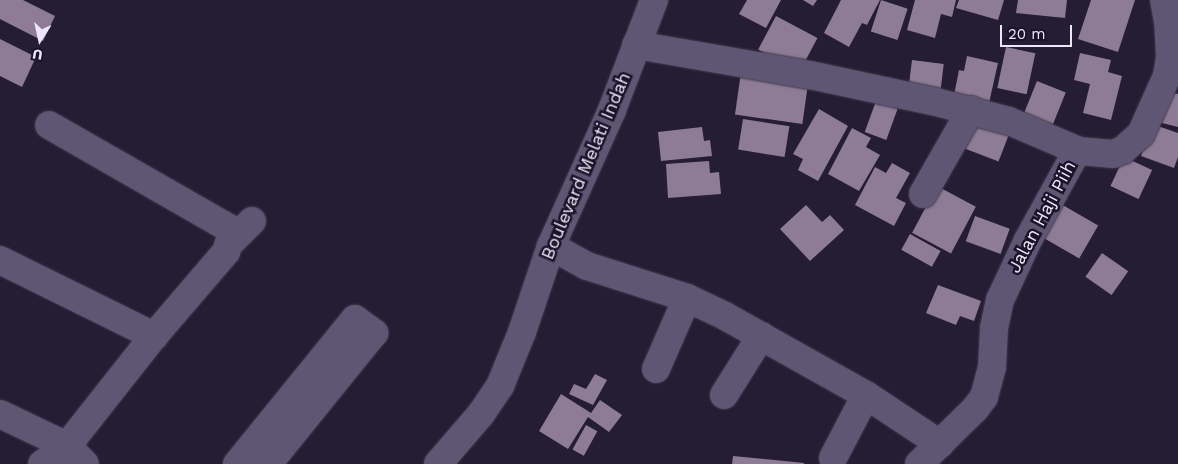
<!DOCTYPE html>
<html>
<head>
<meta charset="utf-8">
<style>
  body { margin:0 }
  #map { position:relative; width:1178px; height:464px; overflow:hidden; background:#241d34; font-family:"Work Sans",sans-serif }
  div>[style] { position:absolute }
  [style*='--x'] { left:calc(var(--x)*1px); top:calc(var(--y)*1px); width:calc(var(--w)*1px); rotate:calc(var(--a)*1deg) }
  .building>* { inset:0; background:#8e7c96; transform-origin:0 0 }
  .roads { filter:drop-shadow(0 0 1px #3f384c) drop-shadow(0 0 1px #3f384c) }
  .minor>* { height:28px; margin:-14px; padding:0 14px; transform-origin:14px; border-radius:14px; background:#5e5672 }
  span { translate:-50% -50%; white-space:nowrap; text-align:center; line-height:1.15; -webkit-text-stroke:5px #1b132a; paint-order:stroke }
  .street-label { font-size:18px; color:#ebe7f8 }
  .north { position:absolute; left:15px; top:15px; width:50px; height:50px; -webkit-text-stroke:4px #1b132a; paint-order:stroke; rotate:190deg; font-size:14px; font-weight:700; line-height:20px; text-align:center; color:#ebe7f8 }
  .north::after { content:''; display:block; margin:auto; width:18px; height:22px; background:#ebe7f8; clip-path:polygon(50% 0,100% 100%,50% 72%,0 100%) }
  .scale { position:absolute; left:1000px; top:25px; width:72px; height:22px; box-sizing:border-box; border:2px solid #ebe7f8; border-top:0; padding-left:6px; font-size:15px; line-height:18px; white-space:nowrap; color:#ebe7f8; -webkit-text-stroke:4px #1b132a; paint-order:stroke }
</style>
</head>
<body>
<div id="map">
  <div class="building">
    <div style="clip-path:polygon(0 0,23px 0,55px 16px,43px 41px,0 19px)"></div>
    <div style="clip-path:polygon(747px 0,781px 0,766px 28px,739px 14px)"></div>
    <div style="clip-path:polygon(803px 0,817px 0,813px 6px)"></div>
    <div style="clip-path:polygon(841px 0,880px 0,867px 25px,862px 23px,849px 47px,824px 33px)"></div>
    <div style="left:881px;top:0;width:28px;height:33px;rotate:18deg"></div>
    <div style="clip-path:polygon(915px 0,956px 0,952px 17px,941px 14px,935px 38px,907px 30px)"></div>
    <div style="clip-path:polygon(959px 0,1004px 0,998px 20px,956px 8px)"></div>
    <div style="clip-path:polygon(1018px 0,1067px 0,1065px 18px,1016px 13px)"></div>
    <div style="clip-path:polygon(1091px 0,1135px 0,1118px 52px,1078px 39px)"></div>
    <div style="left:776px;top:16px;width:47px;height:38px;rotate:28deg"></div>
    <div style="clip-path:polygon(0 39px,36px 57px,22px 87px,0 76px)"></div>
    <div style="left:1006px;top:47px;width:30px;height:42px;rotate:12deg"></div>
    <div style="clip-path:polygon(1080px 53px,1111px 60px,1108px 72px,1122px 76px,1111px 120px,1083px 113px,1090px 84px,1074px 80px)"></div>
    <div style="clip-path:polygon(967px 56px,998px 63px,989px 103px,954px 95px,959px 70px,964px 71px)"></div>
    <div style="left:912px;top:60px;width:32px;height:33px;rotate:7deg"></div>
    <div style="left:741px;top:72px;width:68px;height:43px;rotate:8deg"></div>
    <div style="left:1037px;top:81px;width:31px;height:35px;rotate:22deg"></div>
    <div style="clip-path:polygon(1166px 91px,1178px 94px,1178px 127px,1158px 122px)"></div>
    <div style="left:876px;top:101px;width:23px;height:33px;rotate:20deg"></div>
    <div style="clip-path:polygon(819px 109px,848px 126px,818px 181px,798px 170px,803px 159px,793px 154px)"></div>
    <div style="left:975px;top:114px;width:39px;height:36px;rotate:21deg"></div>
    <div style="left:743px;top:119px;width:47px;height:31px;rotate:9deg"></div>
    <div style="clip-path:polygon(1152px 124px,1178px 133px,1178px 157px,1174px 168px,1141px 156px)"></div>
    <div style="clip-path:polygon(702px 127px,704px 141px,710px 140px,712px 156px,661px 161px,658px 132px)"></div>
    <div style="clip-path:polygon(852px 128px,871px 138px,866px 147px,880px 155px,859px 191px,828px 174px)"></div>
    <div style="left:1124px;top:157px;width:31px;height:32px;rotate:25deg"></div>
    <div style="clip-path:polygon(709px 161px,710px 173px,719px 172px,721px 194px,668px 198px,666px 164px)"></div>
    <div style="clip-path:polygon(892px 163px,910px 173px,896px 198px,906px 203px,894px 226px,855px 205px,875px 167px,886px 173px)"></div>
    <div style="left:937px;top:186px;width:44px;height:53px;rotate:28deg"></div>
    <div style="left:1054px;top:200px;width:51px;height:38px;rotate:30deg"></div>
    <div style="clip-path:polygon(806px 205px,822px 222px,830px 215px,844px 230px,810px 261px,780px 229px)"></div>
    <div style="left:975px;top:216px;width:37px;height:27px;rotate:20deg"></div>
    <div style="left:910px;top:234px;width:35px;height:18px;rotate:29deg"></div>
    <div style="left:1102px;top:253px;width:32px;height:29px;rotate:35deg"></div>
    <div style="clip-path:polygon(938px 285px,981px 301px,974px 321px,960px 316px,956px 325px,926px 313px)"></div>
    <div style="clip-path:polygon(595px 374px,607px 380px,593px 405px,569px 394px,574px 384px,586px 389px)"></div>
    <div style="clip-path:polygon(561px 394px,591px 413px,600px 400px,622px 415px,609px 432px,588px 417px,568px 449px,539px 431px)"></div>
    <div style="left:586px;top:425px;width:13px;height:28px;rotate:29deg"></div>
    <div style="clip-path:polygon(733px 456px,804px 463px,804px 464px,732px 464px)"></div>
  </div>
  <div class="roads">
    <div class="minor">
      <div style="--x:636;--y:45;--w:177;--a:9.8"></div>
      <div style="--x:810;--y:75;--w:129;--a:12.1"></div>
      <div style="--x:936;--y:102;--w:75;--a:14.6"></div>
      <div style="--x:1009;--y:121;--w:76;--a:23.2"></div>
      <div style="--x:923;--y:194;--w:97;--a:-60.3"></div>
      <div style="--x:230;--y:243;--w:31;--a:-45"></div>
      <div style="--x:551;--y:246;--w:41;--a:29.1"></div>
      <div style="--x:587;--y:266;--w:105;--a:17.7"></div>
      <div style="--x:687;--y:298;--w:42;--a:25.3"></div>
      <div style="--x:725;--y:316;--w:162;--a:29.3"></div>
      <div style="--x:866;--y:395;--w:89;--a:33.5"></div>
      <div style="--x:0;--y:260;--w:172;--a:26.3"></div>
      <div style="--x:656;--y:369;--w:77;--a:-66.4"></div>
      <div style="--x:724;--y:395;--w:70;--a:-57.9"></div>
      <div style="--x:0;--y:414;--w:74;--a:25.5"></div>
      <div style="--x:67;--y:446;--w:25;--a:45"></div>
      <div style="--x:833;--y:458;--w:71;--a:-62.4"></div>
      <div style="--x:42;--y:464;--w:31;--a:-36"></div>
      <div style="--x:67;--y:446;--w:140;--a:-51.7"></div>
      <div style="--x:154;--y:336;--w:111;--a:-49.4"></div>
      <div style="--x:226;--y:252;--w:17;--a:-73"></div>
      <div style="--x:231;--y:236;--w:10;--a:-114"></div>
      <div style="--x:227;--y:227;--w:205;--a:-150.2"></div>
      <div style="--x:237;--y:464;--w:187;--a:-50.9"></div>
      <div style="--x:355;--y:319;--w:24;--a:36"></div>
      <div style="--x:374;--y:333;--w:169;--a:129"></div>
      <div style="--x:438;--y:464;--w:66;--a:-49.3"></div>
      <div style="--x:481;--y:414;--w:34;--a:-56"></div>
      <div style="--x:500;--y:386;--w:58;--a:-67.8"></div>
      <div style="--x:522;--y:332;--w:91;--a:-71.4"></div>
      <div style="--x:551;--y:246;--w:149;--a:-65.8"></div>
      <div style="--x:612;--y:110;--w:118;--a:-69.1"></div>
      <div style="--x:919;--y:464;--w:78;--a:-44.5"></div>
      <div style="--x:975;--y:409;--w:15;--a:-53"></div>
      <div style="--x:984;--y:397;--w:31;--a:-75"></div>
      <div style="--x:992;--y:367;--w:39;--a:-87"></div>
      <div style="--x:994;--y:328;--w:29;--a:-78"></div>
      <div style="--x:1000;--y:300;--w:66;--a:-65"></div>
      <div style="--x:1028;--y:240;--w:94;--a:-61.2"></div>
      <div style="--x:1073;--y:158;--w:9;--a:-49"></div>
      <div style="--x:1079;--y:151;--w:34;--a:5"></div>
      <div style="--x:1113;--y:154;--w:11;--a:-22"></div>
      <div style="--x:1123;--y:150;--w:24;--a:-42"></div>
      <div style="--x:1141;--y:134;--w:64;--a:-65.9"></div>
      <div style="--x:1167;--y:76;--w:19;--a:-81"></div>
      <div style="--x:1170;--y:57;--w:35;--a:-93"></div>
      <div style="--x:1168;--y:22;--w:22;--a:-100"></div>
    </div>
  </div>
  <div class="street-label">
    <span style="left:586px;top:166px;rotate:-67deg">Boulevard Melati Indah</span>
    <span style="left:1042px;top:217px;rotate:-62deg">Jalan Haji Piih</span>
  </div>
  <div class="north">U</div>
  <div class="scale">20 m</div>
</div>
</body>
</html>
